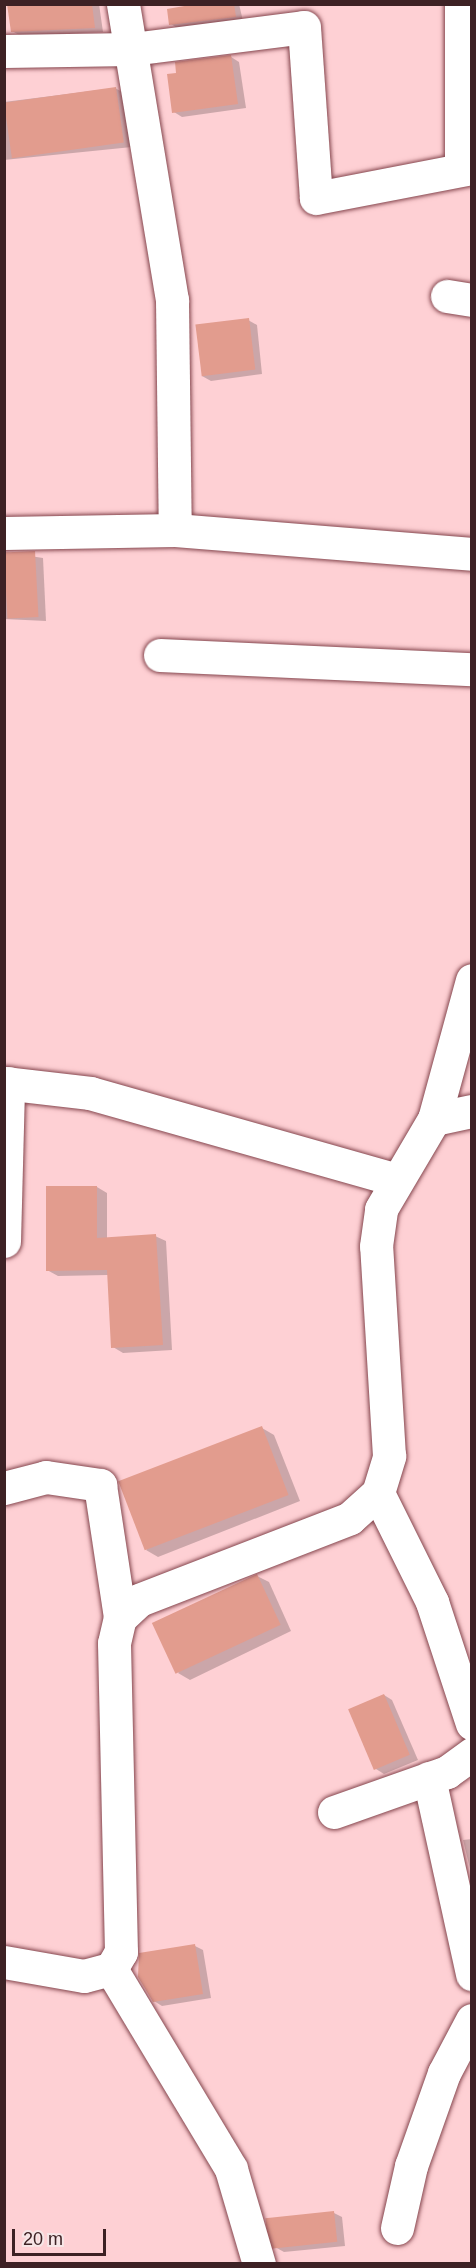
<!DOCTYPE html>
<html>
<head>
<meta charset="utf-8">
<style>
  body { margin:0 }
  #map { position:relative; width:476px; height:2268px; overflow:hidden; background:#fed0d4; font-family:Arial,sans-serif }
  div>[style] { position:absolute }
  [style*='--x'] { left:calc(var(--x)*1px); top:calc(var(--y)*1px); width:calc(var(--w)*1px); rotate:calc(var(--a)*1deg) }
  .shadow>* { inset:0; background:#0003 }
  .building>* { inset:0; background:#e29c8e; transform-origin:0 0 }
  .roads { filter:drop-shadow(0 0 2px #85464e) drop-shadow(0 0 2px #85464e) }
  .minor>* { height:33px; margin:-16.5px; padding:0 16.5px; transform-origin:16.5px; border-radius:16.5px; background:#fff }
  span { translate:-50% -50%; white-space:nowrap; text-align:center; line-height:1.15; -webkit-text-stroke:4.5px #f6e6e7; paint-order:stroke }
  .frame { position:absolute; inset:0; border:6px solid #3d2124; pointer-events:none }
  .scale { position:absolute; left:12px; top:2229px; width:94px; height:27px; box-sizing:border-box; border:3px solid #3d2124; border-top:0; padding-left:8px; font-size:18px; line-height:21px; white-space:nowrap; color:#3d2124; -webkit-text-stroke:4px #f6e6e7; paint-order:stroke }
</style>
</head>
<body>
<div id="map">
  <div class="shadow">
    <div style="clip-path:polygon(8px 4px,99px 4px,103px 32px,21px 36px,12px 31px)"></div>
    <div style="clip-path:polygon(207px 4px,239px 4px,243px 21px,179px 29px,171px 24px)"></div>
    <div style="clip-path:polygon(231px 57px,239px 62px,246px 108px,182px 117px,174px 112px)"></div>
    <div style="clip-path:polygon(115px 88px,124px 93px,132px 147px,4px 160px,4px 102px)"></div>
    <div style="clip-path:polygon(248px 320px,257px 325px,262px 374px,211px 381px,202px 376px)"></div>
    <div style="clip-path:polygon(4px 552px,43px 558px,46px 621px,4px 619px)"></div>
    <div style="clip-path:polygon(97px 1187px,107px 1193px,107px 1239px,155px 1236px,166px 1241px,172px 1350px,123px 1353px,113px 1347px,108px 1275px,58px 1276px,47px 1270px)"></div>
    <div style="clip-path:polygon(262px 1428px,274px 1435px,300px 1501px,158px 1557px,146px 1550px)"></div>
    <div style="clip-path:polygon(257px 1576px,269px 1582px,291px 1631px,190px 1680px,178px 1673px)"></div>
    <div style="clip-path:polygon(384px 1695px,392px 1700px,418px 1760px,384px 1774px,376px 1769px)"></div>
    <div style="clip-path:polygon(472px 1839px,472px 1877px,463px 1840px)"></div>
    <div style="clip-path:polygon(195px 1946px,203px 1950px,211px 1998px,162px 2006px,154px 2001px)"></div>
    <div style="clip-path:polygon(334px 2213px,342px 2217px,345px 2246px,284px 2252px,275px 2247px)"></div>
  </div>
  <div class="building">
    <div style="clip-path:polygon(7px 4px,92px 4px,95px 28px,11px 32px)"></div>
    <div style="clip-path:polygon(196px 4px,234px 4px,236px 17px,169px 25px,167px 9px)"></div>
    <div style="clip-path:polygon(231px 55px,238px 104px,172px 113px,167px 74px,176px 73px,175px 62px)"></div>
    <div style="left:116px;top:87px;width:56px;height:113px;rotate:82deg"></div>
    <div style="left:249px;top:318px;width:52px;height:54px;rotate:83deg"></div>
    <div style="left:35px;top:551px;width:66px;height:31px;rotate:87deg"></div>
    <div style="clip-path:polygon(46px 1186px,97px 1186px,97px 1238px,156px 1234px,163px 1345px,111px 1348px,107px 1270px,46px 1271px)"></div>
    <div style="left:262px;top:1426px;width:74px;height:154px;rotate:69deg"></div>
    <div style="left:257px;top:1574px;width:56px;height:116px;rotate:65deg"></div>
    <div style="left:384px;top:1694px;width:66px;height:39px;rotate:67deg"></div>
    <div style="clip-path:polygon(195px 1944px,203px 1994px,153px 2002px,138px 1977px,139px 1953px)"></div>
    <div style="left:334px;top:2211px;width:31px;height:69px;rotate:84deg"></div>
  </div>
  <div class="roads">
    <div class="minor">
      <div style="--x:123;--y:4;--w:300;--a:80.6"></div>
      <div style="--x:172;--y:300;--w:230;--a:89.3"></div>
      <div style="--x:461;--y:4;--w:165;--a:90"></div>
      <div style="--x:4;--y:51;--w:128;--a:-0.9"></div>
      <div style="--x:132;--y:49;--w:173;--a:-7.3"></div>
      <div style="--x:304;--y:27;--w:171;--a:86"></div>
      <div style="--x:316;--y:198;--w:159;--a:-10.9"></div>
      <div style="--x:447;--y:296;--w:25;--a:9"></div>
      <div style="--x:4;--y:533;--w:171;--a:-1"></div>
      <div style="--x:175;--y:530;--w:298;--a:4.6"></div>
      <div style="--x:160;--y:655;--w:312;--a:2.6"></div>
      <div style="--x:4;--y:1083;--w:87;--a:6.6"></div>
      <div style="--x:90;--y:1093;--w:316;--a:15.8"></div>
      <div style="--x:434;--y:1119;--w:39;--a:-12"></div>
      <div style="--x:4;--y:1241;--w:158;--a:-88.5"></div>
      <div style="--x:4;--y:1488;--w:43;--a:-14.7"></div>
      <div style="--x:46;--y:1477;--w:55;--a:8.4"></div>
      <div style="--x:100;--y:1485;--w:134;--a:81.4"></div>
      <div style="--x:378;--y:1493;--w:122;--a:63.6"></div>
      <div style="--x:432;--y:1602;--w:128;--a:71.8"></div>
      <div style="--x:429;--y:1778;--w:201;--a:77.6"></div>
      <div style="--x:334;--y:1812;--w:120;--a:-19.5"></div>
      <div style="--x:447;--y:1772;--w:31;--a:-36"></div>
      <div style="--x:4;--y:1962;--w:81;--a:9.9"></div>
      <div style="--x:84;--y:1976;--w:28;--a:-15"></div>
      <div style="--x:111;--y:1969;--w:20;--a:-60"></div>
      <div style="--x:121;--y:1952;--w:309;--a:-91.3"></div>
      <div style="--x:114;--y:1643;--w:26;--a:-77"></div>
      <div style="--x:120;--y:1618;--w:26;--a:-43"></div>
      <div style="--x:139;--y:1600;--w:226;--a:-21.2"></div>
      <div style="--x:350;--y:1518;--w:38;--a:-42"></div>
      <div style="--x:378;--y:1493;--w:39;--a:-73"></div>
      <div style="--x:389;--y:1456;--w:210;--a:-93.5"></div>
      <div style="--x:376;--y:1246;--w:37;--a:-82"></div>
      <div style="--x:381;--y:1209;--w:104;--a:-59.5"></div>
      <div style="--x:434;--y:1119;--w:144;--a:-74.7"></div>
      <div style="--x:111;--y:1969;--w:233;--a:59"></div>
      <div style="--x:231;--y:2169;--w:99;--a:73.6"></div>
      <div style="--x:397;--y:2228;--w:64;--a:-77.3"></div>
      <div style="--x:411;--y:2166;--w:99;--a:-70.5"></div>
      <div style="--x:444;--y:2073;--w:60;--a:-62.2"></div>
    </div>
  </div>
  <div class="frame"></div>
  <div class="scale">20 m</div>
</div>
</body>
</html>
